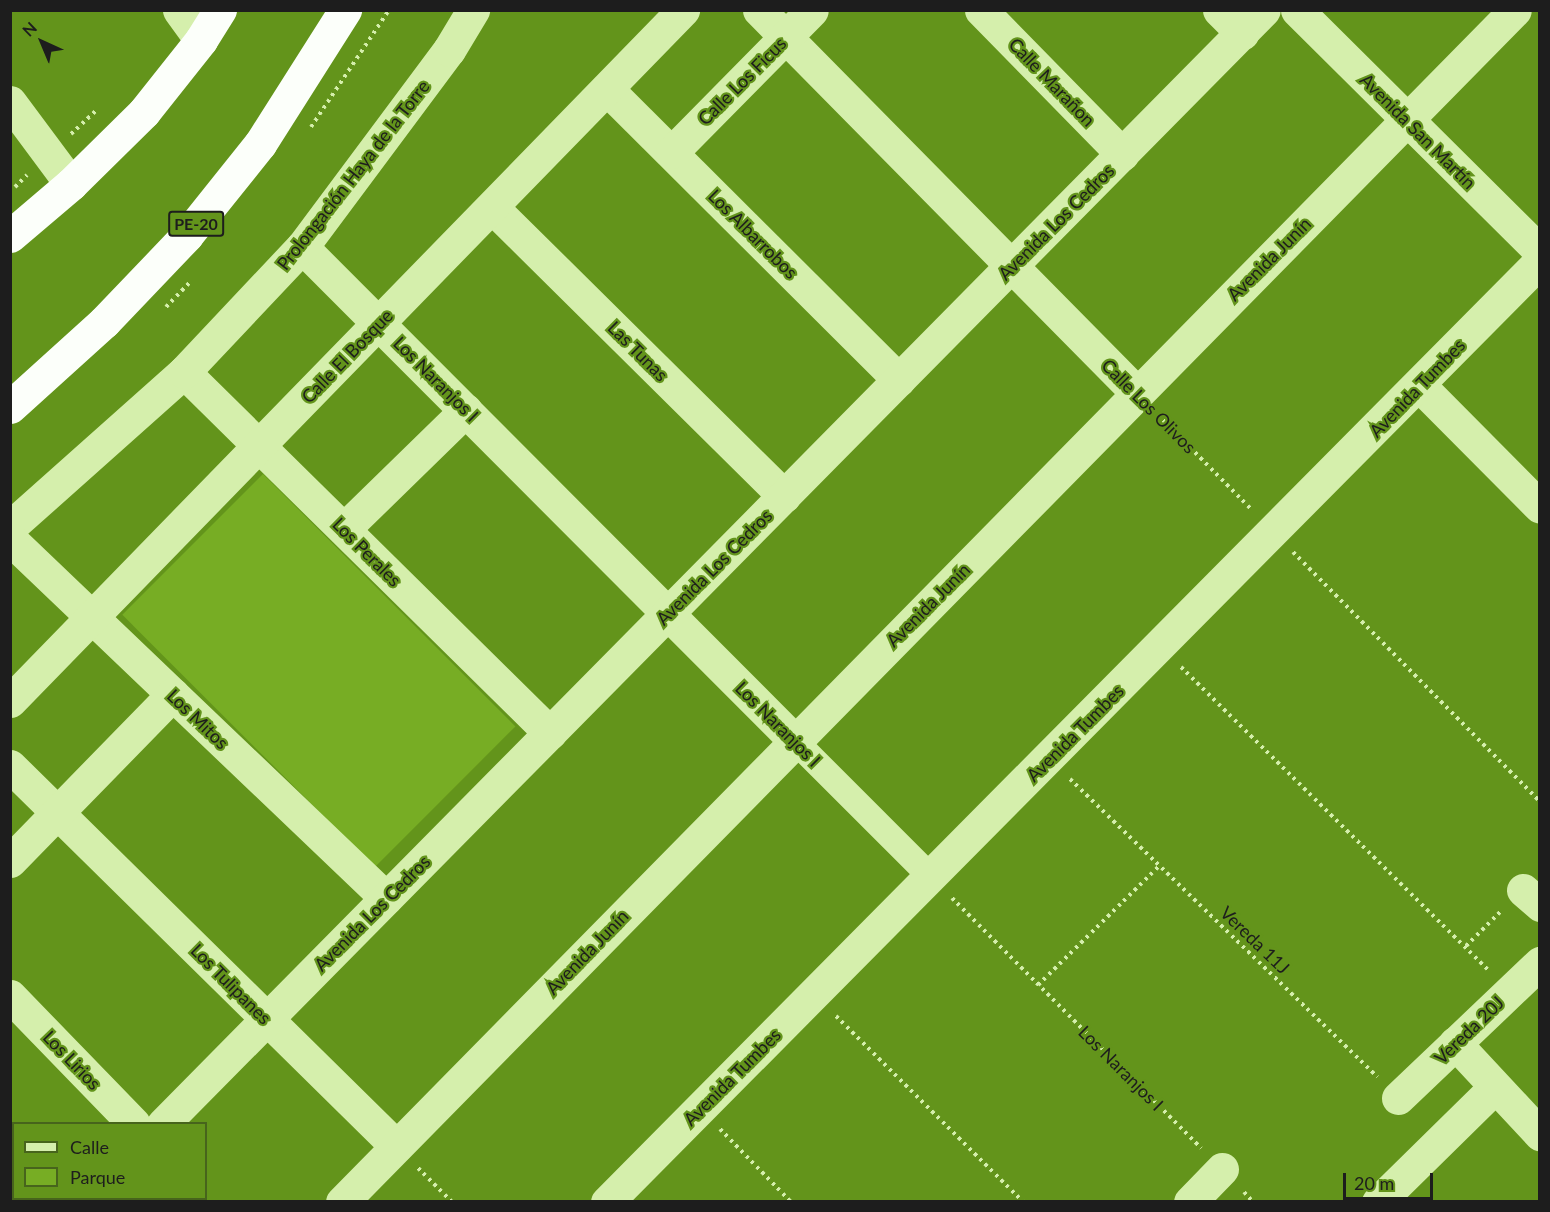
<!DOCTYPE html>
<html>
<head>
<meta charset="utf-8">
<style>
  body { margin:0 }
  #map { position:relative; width:1550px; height:1212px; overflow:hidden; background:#63941b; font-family:Lato,sans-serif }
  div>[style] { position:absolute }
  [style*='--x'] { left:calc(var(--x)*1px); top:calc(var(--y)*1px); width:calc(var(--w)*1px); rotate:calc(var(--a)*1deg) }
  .green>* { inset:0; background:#77ad24; transform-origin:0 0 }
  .path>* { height:4px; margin-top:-2px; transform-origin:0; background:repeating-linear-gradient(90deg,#d5efac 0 3px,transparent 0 7.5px) }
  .pedestrian>* { height:26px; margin:-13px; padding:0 13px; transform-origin:13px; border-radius:13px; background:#d5efac }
  .minor>* { height:33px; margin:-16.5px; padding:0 16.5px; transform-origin:16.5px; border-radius:16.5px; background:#d5efac }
  .tertiary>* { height:33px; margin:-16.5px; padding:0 16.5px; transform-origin:16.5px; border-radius:16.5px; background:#d5efac }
  .trunk>* { height:33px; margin:-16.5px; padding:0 16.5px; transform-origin:16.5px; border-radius:16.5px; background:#fcfffa }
  span { translate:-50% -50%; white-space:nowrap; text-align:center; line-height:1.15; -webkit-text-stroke:4.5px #63941b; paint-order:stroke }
  .shield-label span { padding:2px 4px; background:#63941b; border:2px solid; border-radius:4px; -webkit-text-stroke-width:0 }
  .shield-label { font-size:16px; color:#1d1d1d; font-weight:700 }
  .street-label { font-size:18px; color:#1d1d1d }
  .frame { position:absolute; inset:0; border:12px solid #1d1d1d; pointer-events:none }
  .legend { position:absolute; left:12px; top:1122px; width:195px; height:78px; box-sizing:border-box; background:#63941b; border:2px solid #47641c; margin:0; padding:8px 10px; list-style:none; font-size:18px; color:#1d1d1d }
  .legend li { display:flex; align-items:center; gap:12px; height:30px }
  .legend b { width:30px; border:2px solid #47641c }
  .north { position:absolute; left:12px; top:12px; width:60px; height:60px; -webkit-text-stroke:4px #63941b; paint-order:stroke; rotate:316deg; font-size:16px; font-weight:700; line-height:24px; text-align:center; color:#1d1d1d }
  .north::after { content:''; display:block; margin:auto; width:21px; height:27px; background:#1d1d1d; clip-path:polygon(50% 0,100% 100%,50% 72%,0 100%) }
  .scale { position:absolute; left:1343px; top:1173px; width:90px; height:27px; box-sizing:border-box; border:3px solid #1d1d1d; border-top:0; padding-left:8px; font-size:18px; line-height:21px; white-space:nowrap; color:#1d1d1d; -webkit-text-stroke:4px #63941b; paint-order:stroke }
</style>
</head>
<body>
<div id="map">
  <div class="green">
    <div style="left:263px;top:474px;width:357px;height:199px;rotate:45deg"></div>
  </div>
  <div class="path">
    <div style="--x:311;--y:127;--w:141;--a:-56.3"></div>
    <div style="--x:71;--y:134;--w:34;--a:-43"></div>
    <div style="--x:15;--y:187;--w:17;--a:-45"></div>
    <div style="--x:166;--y:307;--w:37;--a:-46"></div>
    <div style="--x:1158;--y:415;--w:131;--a:45.3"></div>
    <div style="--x:1293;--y:552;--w:351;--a:45.3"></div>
    <div style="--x:1181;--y:667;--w:431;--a:44.6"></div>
    <div style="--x:1070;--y:779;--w:428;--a:44.1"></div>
    <div style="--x:952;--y:898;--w:353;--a:45.1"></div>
    <div style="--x:1466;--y:946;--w:48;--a:-45"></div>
    <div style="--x:1038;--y:985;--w:170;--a:-44.5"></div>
    <div style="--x:836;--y:1016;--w:264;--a:44.8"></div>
    <div style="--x:720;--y:1129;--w:102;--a:45.8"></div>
    <div style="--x:418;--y:1168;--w:48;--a:45"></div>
    <div style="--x:1244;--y:1192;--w:13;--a:48"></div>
  </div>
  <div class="pedestrian">
    <div style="--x:794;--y:740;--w:194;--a:45"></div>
  </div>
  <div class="minor">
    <div style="--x:179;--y:10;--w:37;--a:54"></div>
    <div style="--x:759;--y:10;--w:538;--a:45.38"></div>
    <div style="--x:981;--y:10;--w:202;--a:45.6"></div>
    <div style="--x:1219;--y:10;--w:33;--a:45"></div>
    <div style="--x:1297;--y:10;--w:342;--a:44.8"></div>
    <div style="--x:607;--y:89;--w:412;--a:44.9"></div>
    <div style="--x:10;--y:102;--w:102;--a:53.4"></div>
    <div style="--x:672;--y:152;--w:199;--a:-45.4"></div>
    <div style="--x:492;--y:207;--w:411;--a:44.7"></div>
    <div style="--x:302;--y:247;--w:697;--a:45.06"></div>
    <div style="--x:184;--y:372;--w:514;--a:44.61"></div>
    <div style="--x:10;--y:527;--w:233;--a:-41.7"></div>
    <div style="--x:184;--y:372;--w:172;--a:-46.7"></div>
    <div style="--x:302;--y:247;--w:246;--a:-53.3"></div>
    <div style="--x:449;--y:50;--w:47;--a:-59"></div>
    <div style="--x:344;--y:529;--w:170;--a:-44.3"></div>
    <div style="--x:10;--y:539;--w:520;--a:43.68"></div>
    <div style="--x:10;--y:701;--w:965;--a:-45.76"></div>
    <div style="--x:10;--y:766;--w:542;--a:44.55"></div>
    <div style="--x:10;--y:861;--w:233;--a:-45.7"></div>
    <div style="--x:1523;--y:890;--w:23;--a:41"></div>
    <div style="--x:10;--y:996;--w:178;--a:45.9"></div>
    <div style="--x:1455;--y:1043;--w:125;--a:47"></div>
    <div style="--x:1398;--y:1098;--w:196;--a:-43.6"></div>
    <div style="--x:163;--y:1124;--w:1566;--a:-45.34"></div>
    <div style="--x:86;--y:1202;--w:5;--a:-53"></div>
    <div style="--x:342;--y:1202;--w:1672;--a:-45.46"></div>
    <div style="--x:1190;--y:1202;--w:46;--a:-45.9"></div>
    <div style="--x:1378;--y:1202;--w:164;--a:-44.5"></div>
  </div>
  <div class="tertiary">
    <div style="--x:1420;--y:386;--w:170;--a:45.2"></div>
    <div style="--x:607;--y:1202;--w:1325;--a:-45.24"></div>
  </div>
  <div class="trunk">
    <div style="--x:10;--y:236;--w:80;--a:-40.4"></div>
    <div style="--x:71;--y:184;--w:103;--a:-44.6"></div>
    <div style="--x:144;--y:112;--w:92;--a:-51.6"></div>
    <div style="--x:201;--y:40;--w:36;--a:-58"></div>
    <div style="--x:10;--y:407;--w:127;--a:-42.1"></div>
    <div style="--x:104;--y:322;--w:120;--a:-46.3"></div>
    <div style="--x:187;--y:235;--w:117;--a:-51.3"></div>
    <div style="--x:260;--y:144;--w:159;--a:-57.6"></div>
  </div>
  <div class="shield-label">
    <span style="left:196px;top:224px">PE-20</span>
  </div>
  <div class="street-label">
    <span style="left:742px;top:81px;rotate:-45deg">Calle Los Ficus</span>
    <span style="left:1052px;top:82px;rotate:46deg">Calle Marañon</span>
    <span style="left:1418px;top:131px;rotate:45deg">Avenida San Martín</span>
    <span style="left:353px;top:175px;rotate:-52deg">Prolongación Haya de la Torre</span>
    <span style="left:1056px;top:222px;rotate:-45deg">Avenida Los Cedros</span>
    <span style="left:753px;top:234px;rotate:45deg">Los Albarrobos</span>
    <span style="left:1269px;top:259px;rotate:-45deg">Avenida Junín</span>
    <span style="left:638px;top:351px;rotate:45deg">Las Tunas</span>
    <span style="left:347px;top:356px;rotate:-46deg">Calle El Bosque</span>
    <span style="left:436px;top:379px;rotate:45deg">Los Naranjos I</span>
    <span style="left:1417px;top:388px;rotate:-46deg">Avenida Tumbes</span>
    <span style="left:1149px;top:406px;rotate:45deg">Calle Los Olivos</span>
    <span style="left:367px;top:552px;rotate:45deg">Los Perales</span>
    <span style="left:714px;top:567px;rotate:-45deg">Avenida Los Cedros</span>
    <span style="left:928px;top:605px;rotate:-45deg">Avenida Junín</span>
    <span style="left:198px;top:719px;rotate:44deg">Los Mitos</span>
    <span style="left:778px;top:724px;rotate:45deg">Los Naranjos I</span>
    <span style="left:1075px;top:733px;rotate:-45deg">Avenida Tumbes</span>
    <span style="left:372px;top:913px;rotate:-45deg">Avenida Los Cedros</span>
    <span style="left:1255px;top:940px;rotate:44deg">Vereda 11J</span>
    <span style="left:587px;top:952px;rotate:-46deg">Avenida Junín</span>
    <span style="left:231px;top:984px;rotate:45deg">Los Tulipanes</span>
    <span style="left:1469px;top:1030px;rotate:-44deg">Vereda 20J</span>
    <span style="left:72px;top:1060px;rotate:46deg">Los Lirios</span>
    <span style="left:1121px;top:1068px;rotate:45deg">Los Naranjos I</span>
    <span style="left:732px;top:1077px;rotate:-45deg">Avenida Tumbes</span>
  </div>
  <div class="frame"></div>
  <ul class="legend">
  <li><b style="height:8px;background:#d5efac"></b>Calle</li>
  <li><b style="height:16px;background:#77ad24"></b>Parque</li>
  </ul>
  <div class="north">N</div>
  <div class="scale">20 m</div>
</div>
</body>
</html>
